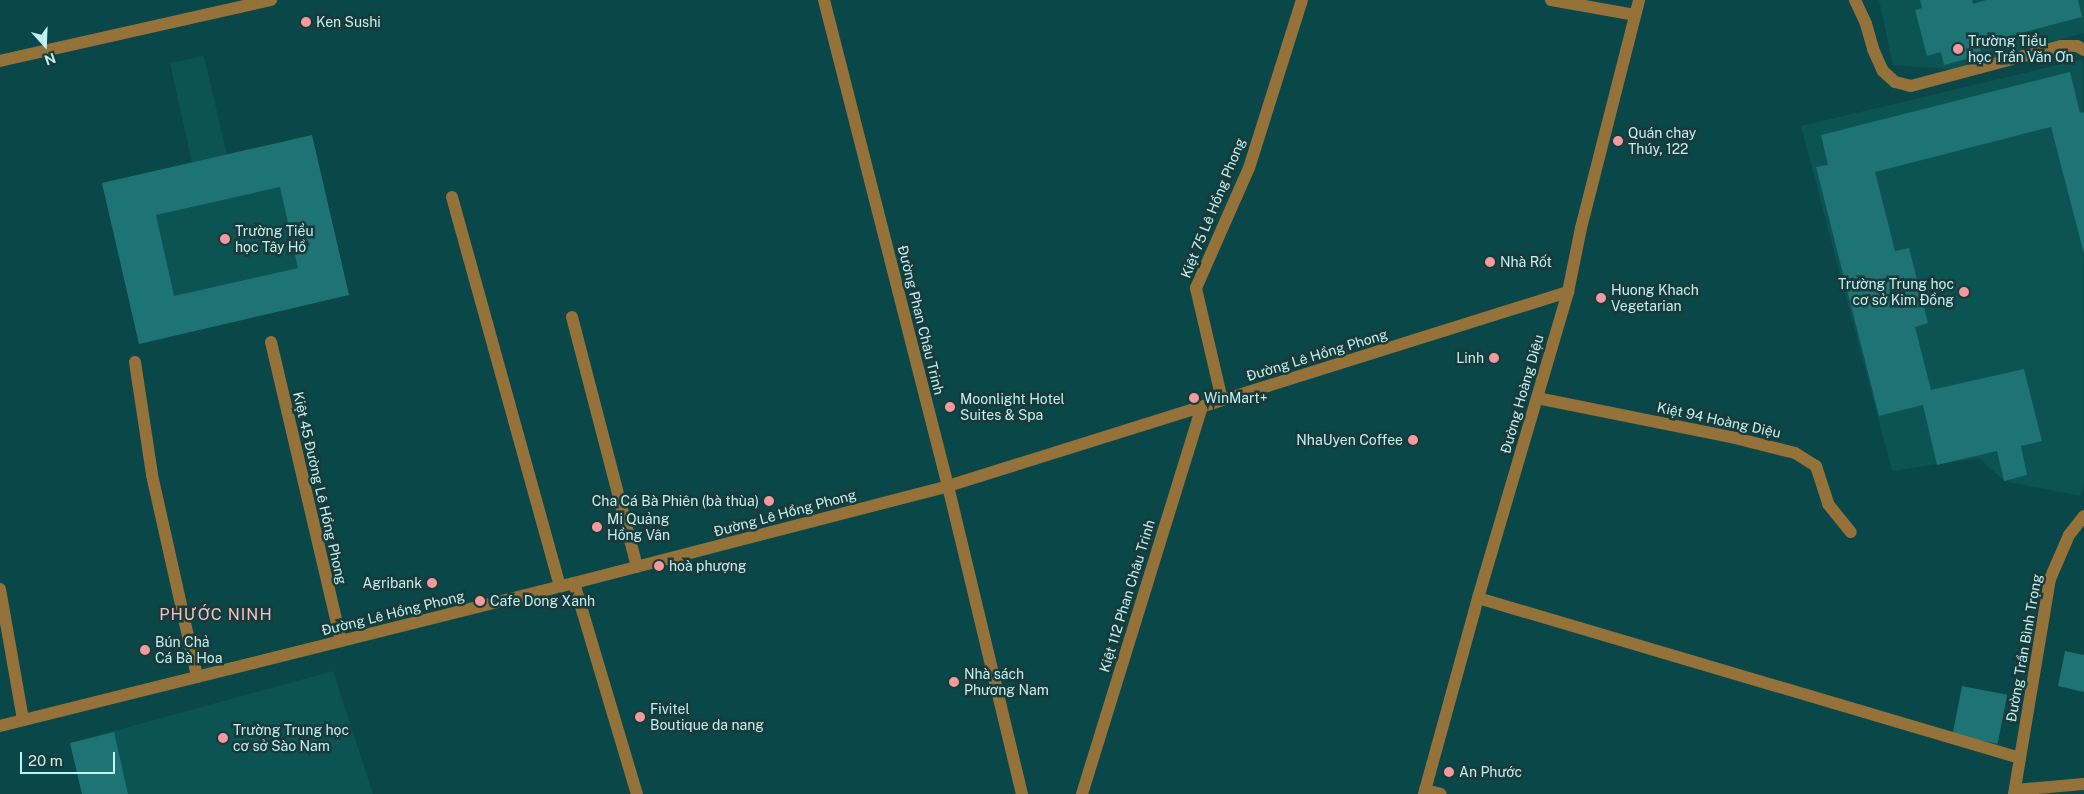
<!DOCTYPE html>
<html>
<head>
<meta charset="utf-8">
<style>
  body { margin:0 }
  #map { position:relative; width:2084px; height:794px; overflow:hidden; background:#0a4748; font-family:"Public Sans",sans-serif }
  div>[style] { position:absolute }
  [style*='--x'] { left:calc(var(--x)*1px); top:calc(var(--y)*1px); width:calc(var(--w)*1px); rotate:calc(var(--a)*1deg) }
  .built>* { inset:0; background:#0c5354 }
  .building>* { inset:0; background:#1e7374; transform-origin:0 0 }
  .minor>* { height:12px; margin:-6px; padding:0 6px; transform-origin:6px; border-radius:6px; background:#96723b }
  .dots>* { width:14px; height:14px; translate:-50% -50%; box-sizing:border-box; border:2px solid #193a3a; border-radius:50% }
  span { translate:-50% -50%; white-space:nowrap; text-align:center; line-height:1.15; -webkit-text-stroke:5px #193a3a; paint-order:stroke }
  .poi-label { font-size:14px; color:#c2f2f1 }
  .left { translate:0 -50%; text-align:left }
  .right { translate:-100% -50%; text-align:right }
  .street-label { font-size:14px; color:#c2f2f1 }
  .quarter-label { font-size:16px; color:#f6c2c4; letter-spacing:1px }
  .north { position:absolute; left:20px; top:20px; width:50px; height:50px; -webkit-text-stroke:4px #193a3a; paint-order:stroke; rotate:160deg; font-size:14px; font-weight:700; line-height:20px; text-align:center; color:#c2f2f1 }
  .north::after { content:''; display:block; margin:auto; width:18px; height:22px; background:#c2f2f1; clip-path:polygon(50% 0,100% 100%,50% 72%,0 100%) }
  .scale { position:absolute; left:20px; top:752px; width:95px; height:22px; box-sizing:border-box; border:2px solid #c2f2f1; border-top:0; padding-left:6px; font-size:15px; line-height:18px; white-space:nowrap; color:#c2f2f1; -webkit-text-stroke:4px #193a3a; paint-order:stroke }
</style>
</head>
<body>
<div id="map">
  <div class="built">
    <div style="clip-path:polygon(1879px 0,2084px 0,2084px 33px,1952px 69px,1893px 65px)"></div>
    <div style="clip-path:polygon(204px 56px,227px 155px,312px 135px,349px 295px,139px 344px,102px 183px,192px 163px,170px 63px)"></div>
    <div style="clip-path:polygon(2083px 59px,2084px 482px,2080px 496px,2004px 481px,1979px 458px,1892px 471px,1801px 126px)"></div>
    <div style="clip-path:polygon(333px 671px,373px 794px,82px 794px,70px 743px)"></div>
  </div>
  <div class="building">
    <div style="clip-path:polygon(1920px 0,1972px 0,1973px 4px,1986px 0,2078px 0,2082px 17px,1979px 44px,1982px 55px,1944px 65px,1941px 52px,1927px 56px,1915px 10px,1922px 8px)"></div>
    <div style="clip-path:polygon(2070px 72px,2080px 113px,2084px 112px,2084px 254px,2051px 127px,1875px 172px,1895px 251px,1909px 248px,1928px 323px,1915px 327px,1931px 390px,2024px 369px,2042px 441px,2021px 446px,2027px 475px,2004px 481px,1997px 451px,1937px 465px,1923px 405px,1879px 416px,1816px 167px,1828px 165px,1821px 135px)"></div>
    <div style="clip-path:polygon(evenodd,312px 135px,349px 295px,139px 344px,102px 183px,312px 135px,280px 187px,298px 268px,174px 296px,156px 215px,280px 187px)"></div>
    <div style="clip-path:polygon(2065px 651px,2084px 655px,2084px 692px,2058px 686px)"></div>
    <div style="left:1962px;top:686px;width:46px;height:50px;rotate:11deg"></div>
    <div style="clip-path:polygon(114px 732px,128px 794px,82px 794px,70px 743px)"></div>
  </div>
  <div class="minor">
    <div style="--x:824;--y:0;--w:502;--a:75.69"></div>
    <div style="--x:948;--y:486;--w:317;--a:76.5"></div>
    <div style="--x:1551;--y:0;--w:85;--a:10.1"></div>
    <div style="--x:1855;--y:0;--w:26;--a:65"></div>
    <div style="--x:1866;--y:24;--w:26;--a:74"></div>
    <div style="--x:1873;--y:49;--w:24;--a:66"></div>
    <div style="--x:1883;--y:71;--w:16;--a:43"></div>
    <div style="--x:1895;--y:82;--w:16;--a:14"></div>
    <div style="--x:1911;--y:86;--w:155;--a:-14.9"></div>
    <div style="--x:2061;--y:46;--w:16;--a:0"></div>
    <div style="--x:2077;--y:46;--w:8;--a:30"></div>
    <div style="--x:0;--y:61;--w:278;--a:-12.7"></div>
    <div style="--x:452;--y:197;--w:405;--a:74.5"></div>
    <div style="--x:572;--y:317;--w:258;--a:75.4"></div>
    <div style="--x:271;--y:342;--w:307;--a:76.8"></div>
    <div style="--x:135;--y:362;--w:114;--a:81.4"></div>
    <div style="--x:152;--y:475;--w:207;--a:77.4"></div>
    <div style="--x:1537;--y:398;--w:202;--a:11.4"></div>
    <div style="--x:1735;--y:438;--w:62;--a:14"></div>
    <div style="--x:1795;--y:453;--w:25;--a:32"></div>
    <div style="--x:1816;--y:466;--w:40;--a:72"></div>
    <div style="--x:1828;--y:504;--w:36;--a:51"></div>
    <div style="--x:1222;--y:400;--w:115;--a:-103.1"></div>
    <div style="--x:1196;--y:288;--w:131;--a:-66.2"></div>
    <div style="--x:1249;--y:168;--w:176;--a:-72.5"></div>
    <div style="--x:574;--y:583;--w:220;--a:73.4"></div>
    <div style="--x:0;--y:589;--w:133;--a:80"></div>
    <div style="--x:1478;--y:598;--w:565;--a:16.45"></div>
    <div style="--x:0;--y:726;--w:592;--a:-13.99"></div>
    <div style="--x:574;--y:583;--w:386;--a:-14.5"></div>
    <div style="--x:948;--y:486;--w:650;--a:-17.38"></div>
    <div style="--x:1425;--y:790;--w:16;--a:14"></div>
    <div style="--x:2015;--y:790;--w:69;--a:-5"></div>
    <div style="--x:1082;--y:794;--w:405;--a:-72.8"></div>
    <div style="--x:1424;--y:794;--w:203;--a:-74.6"></div>
    <div style="--x:1478;--y:598;--w:319;--a:-73.6"></div>
    <div style="--x:1568;--y:292;--w:65;--a:-78.5"></div>
    <div style="--x:1581;--y:228;--w:235;--a:-75.7"></div>
    <div style="--x:2014;--y:794;--w:218;--a:-80.5"></div>
    <div style="--x:2050;--y:579;--w:48;--a:-66.6"></div>
    <div style="--x:2069;--y:535;--w:24;--a:-52"></div>
  </div>
  <div class="dots">
    <div style="left:306px;top:22px;background:#f49a9f"></div>
    <div style="left:1958px;top:49px;background:#f49a9f"></div>
    <div style="left:1618px;top:141px;background:#f49a9f"></div>
    <div style="left:225px;top:239px;background:#f49a9f"></div>
    <div style="left:1490px;top:262px;background:#f49a9f"></div>
    <div style="left:1964px;top:292px;background:#f49a9f"></div>
    <div style="left:1601px;top:298px;background:#f49a9f"></div>
    <div style="left:1494px;top:358px;background:#f49a9f"></div>
    <div style="left:1194px;top:398px;background:#f49a9f"></div>
    <div style="left:950px;top:407px;background:#f49a9f"></div>
    <div style="left:1413px;top:440px;background:#f49a9f"></div>
    <div style="left:769px;top:501px;background:#f49a9f"></div>
    <div style="left:597px;top:527px;background:#f49a9f"></div>
    <div style="left:659px;top:566px;background:#f49a9f"></div>
    <div style="left:432px;top:583px;background:#f49a9f"></div>
    <div style="left:480px;top:601px;background:#f49a9f"></div>
    <div style="left:145px;top:650px;background:#f49a9f"></div>
    <div style="left:954px;top:682px;background:#f49a9f"></div>
    <div style="left:640px;top:717px;background:#f49a9f"></div>
    <div style="left:223px;top:738px;background:#f49a9f"></div>
    <div style="left:1449px;top:772px;background:#f49a9f"></div>
  </div>
  <div class="poi-label">
    <span class="left" style="left:316px;top:22px">Ken Sushi</span>
    <span class="left" style="left:1968px;top:49px">Trường Tiểu<br>học Trần Văn Ơn</span>
    <span class="left" style="left:1628px;top:141px">Quán chay<br>Thúy, 122</span>
    <span class="left" style="left:235px;top:239px">Trường Tiểu<br>học Tây Hồ</span>
    <span class="left" style="left:1500px;top:262px">Nhà Rốt</span>
    <span class="right" style="left:1954px;top:292px">Trường Trung học<br>cơ sở Kim Đồng</span>
    <span class="left" style="left:1611px;top:298px">Huong Khach<br>Vegetarian</span>
    <span class="right" style="left:1484px;top:358px">Linh</span>
    <span class="left" style="left:1204px;top:398px">WinMart+</span>
    <span class="left" style="left:960px;top:407px">Moonlight Hotel<br>Suites &amp; Spa</span>
    <span class="right" style="left:1403px;top:440px">NhaUyen Coffee</span>
    <span class="right" style="left:759px;top:501px">Cha Cá Bà Phiên (bà thùa)</span>
    <span class="left" style="left:607px;top:527px">Mi Quảng<br>Hồng Vân</span>
    <span class="left" style="left:669px;top:566px">hoà phượng</span>
    <span class="right" style="left:422px;top:583px">Agribank</span>
    <span class="left" style="left:490px;top:601px">Cafe Dong Xanh</span>
    <span class="left" style="left:155px;top:650px">Bún Chả<br>Cá Bà Hoa</span>
    <span class="left" style="left:964px;top:682px">Nhà sách<br>Phương Nam</span>
    <span class="left" style="left:650px;top:717px">Fivitel<br>Boutique da nang</span>
    <span class="left" style="left:233px;top:738px">Trường Trung học<br>cơ sở Sào Nam</span>
    <span class="left" style="left:1459px;top:772px">An Phước</span>
  </div>
  <div class="street-label">
    <span style="left:1213px;top:208px;rotate:-68deg">Kiệt 75 Lê Hồng Phong</span>
    <span style="left:921px;top:320px;rotate:76deg">Đường Phan Châu Trinh</span>
    <span style="left:1317px;top:355px;rotate:-17deg">Đường Lê Hồng Phong</span>
    <span style="left:1522px;top:394px;rotate:-74deg">Đường Hoàng Diệu</span>
    <span style="left:1719px;top:420px;rotate:12deg">Kiệt 94 Hoàng Diệu</span>
    <span style="left:320px;top:488px;rotate:77deg">Kiệt 45 Đường Lê Hồng Phong</span>
    <span style="left:785px;top:513px;rotate:-15deg">Đường Lê Hồng Phong</span>
    <span style="left:1127px;top:596px;rotate:-73deg">Kiệt 112 Phan Châu Trinh</span>
    <span style="left:393px;top:613px;rotate:-14deg">Đường Lê Hồng Phong</span>
    <span style="left:2024px;top:648px;rotate:-80deg">Đường Trần Bình Trọng</span>
  </div>
  <div class="quarter-label">
    <span style="left:216px;top:615px">PHƯỚC NINH</span>
  </div>
  <div class="north">N</div>
  <div class="scale">20 m</div>
</div>
</body>
</html>
